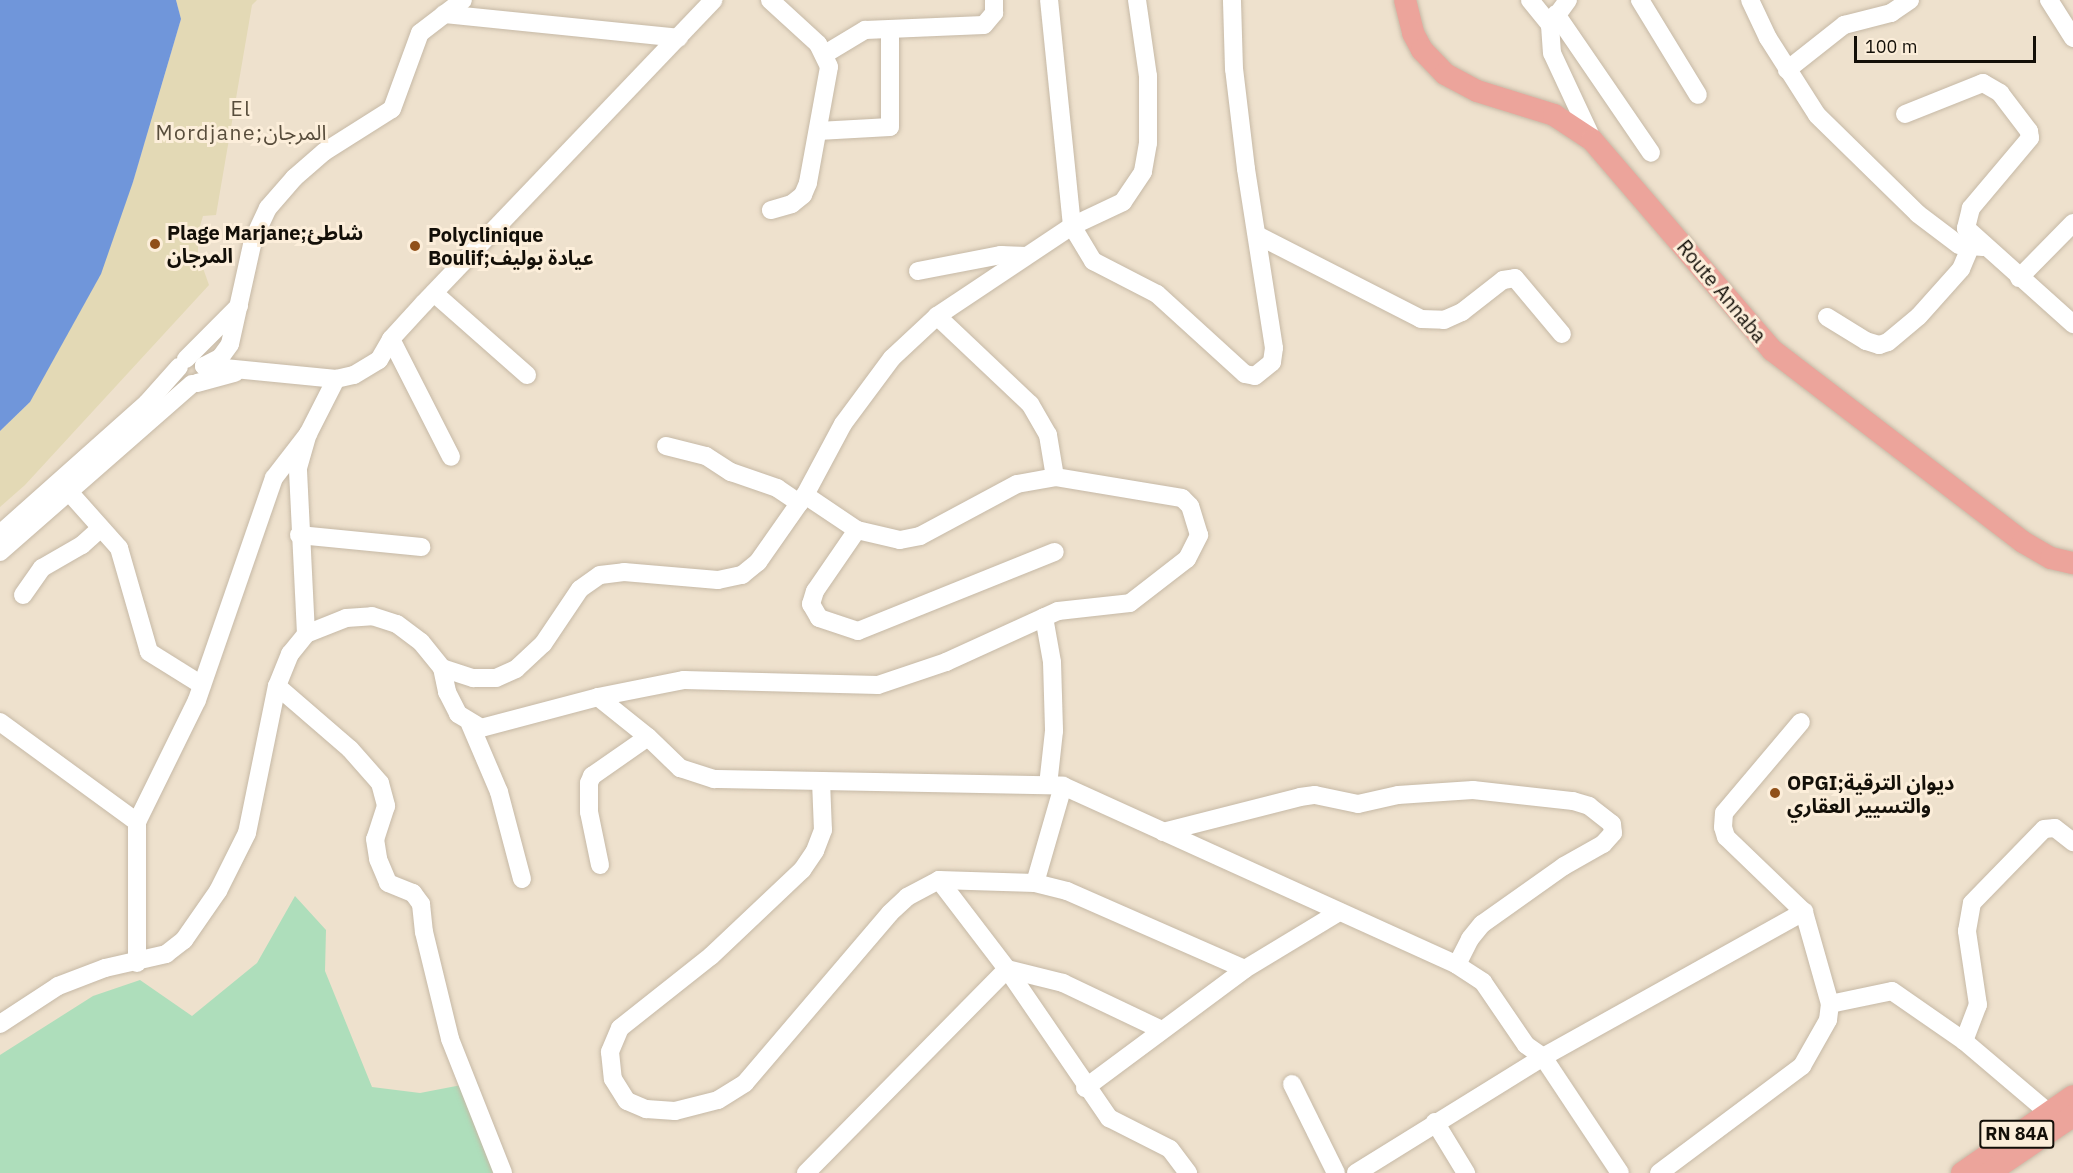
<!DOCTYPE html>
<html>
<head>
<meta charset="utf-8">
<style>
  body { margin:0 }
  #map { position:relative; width:2073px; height:1173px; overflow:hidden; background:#eee1cd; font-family:"IBM Plex Sans","Noto Sans Arabic",sans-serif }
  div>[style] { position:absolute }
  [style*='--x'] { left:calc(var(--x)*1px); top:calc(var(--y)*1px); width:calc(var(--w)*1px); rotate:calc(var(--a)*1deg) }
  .green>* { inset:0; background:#aedebb }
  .sand>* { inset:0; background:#e3d9b5 }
  .water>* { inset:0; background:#7096da }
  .roads { filter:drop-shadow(0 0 2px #c6b9a6) drop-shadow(0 0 2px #c6b9a6) }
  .minor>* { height:18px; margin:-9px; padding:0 9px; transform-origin:9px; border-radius:9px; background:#fff }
  .major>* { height:22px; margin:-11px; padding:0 11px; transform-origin:11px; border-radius:11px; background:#eca49b }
  .dots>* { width:16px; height:16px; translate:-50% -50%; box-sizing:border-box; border:3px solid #fceeda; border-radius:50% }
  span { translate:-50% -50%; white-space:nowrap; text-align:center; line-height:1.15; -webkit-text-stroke:6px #fceeda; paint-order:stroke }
  .shield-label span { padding:2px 4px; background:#fceeda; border:2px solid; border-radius:4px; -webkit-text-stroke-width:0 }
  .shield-label { font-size:18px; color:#130f08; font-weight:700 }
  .poi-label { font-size:20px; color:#130f08; font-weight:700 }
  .left { translate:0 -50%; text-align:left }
  .street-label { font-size:20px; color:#130f08 }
  .neighbourhood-label { font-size:21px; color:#584d3c; letter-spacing:1.5px }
  .scale { position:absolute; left:1854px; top:36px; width:182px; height:27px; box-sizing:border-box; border:3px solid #130f08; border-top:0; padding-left:8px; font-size:18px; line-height:21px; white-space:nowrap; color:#130f08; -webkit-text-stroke:4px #fceeda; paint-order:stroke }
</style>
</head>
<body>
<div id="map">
  <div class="green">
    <div style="clip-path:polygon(295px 896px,326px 930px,325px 971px,372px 1087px,420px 1093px,477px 1082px,503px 1169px,500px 1173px,0 1173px,0 1055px,93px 996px,140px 980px,192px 1016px,257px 963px)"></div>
  </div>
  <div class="sand">
    <div style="clip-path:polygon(176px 0,257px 0,252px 5px,216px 215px,203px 216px,198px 233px,198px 254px,209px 285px,25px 485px,0 507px,0 431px,30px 402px,133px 182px,181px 19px)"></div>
  </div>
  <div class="water">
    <div style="clip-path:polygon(0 0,176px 0,181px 19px,133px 182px,101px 274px,30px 402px,0 431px)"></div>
  </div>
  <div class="roads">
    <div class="minor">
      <div style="--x:770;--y:0;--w:65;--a:42.5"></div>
      <div style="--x:818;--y:44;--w:25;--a:64"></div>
      <div style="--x:829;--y:67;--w:118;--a:100.3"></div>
      <div style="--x:808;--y:183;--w:13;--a:113"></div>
      <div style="--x:803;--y:195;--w:14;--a:141"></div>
      <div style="--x:792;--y:204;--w:22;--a:164"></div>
      <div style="--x:1137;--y:0;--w:77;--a:81.8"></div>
      <div style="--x:1148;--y:76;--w:67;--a:90"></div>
      <div style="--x:1148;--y:143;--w:29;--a:100"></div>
      <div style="--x:1143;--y:172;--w:36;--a:124"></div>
      <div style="--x:1123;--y:202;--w:56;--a:154.8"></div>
      <div style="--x:1072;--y:226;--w:41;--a:59"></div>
      <div style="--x:1093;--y:261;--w:72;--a:27.3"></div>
      <div style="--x:1157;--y:294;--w:119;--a:42.3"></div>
      <div style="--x:1245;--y:374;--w:10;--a:11"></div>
      <div style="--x:1255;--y:376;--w:22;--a:-39"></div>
      <div style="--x:1272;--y:362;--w:14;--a:-82"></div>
      <div style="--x:1274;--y:348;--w:181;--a:-98.9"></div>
      <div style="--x:1246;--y:169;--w:101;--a:-96.8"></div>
      <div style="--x:1234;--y:69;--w:69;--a:-91.7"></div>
      <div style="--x:1530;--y:0;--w:32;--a:51"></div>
      <div style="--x:1568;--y:0;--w:31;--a:126"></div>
      <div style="--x:1550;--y:25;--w:28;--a:86"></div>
      <div style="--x:1552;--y:53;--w:97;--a:65"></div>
      <div style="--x:1640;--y:0;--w:111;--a:58.6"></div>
      <div style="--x:1750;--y:0;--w:42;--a:64.7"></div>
      <div style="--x:1768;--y:38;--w:91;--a:57.5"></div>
      <div style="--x:1817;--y:115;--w:141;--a:44.4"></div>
      <div style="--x:1918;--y:214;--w:51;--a:37.1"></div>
      <div style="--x:1959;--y:245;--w:24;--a:5"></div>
      <div style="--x:2049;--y:0;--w:45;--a:57.7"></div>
      <div style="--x:444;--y:14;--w:236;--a:5.8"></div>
      <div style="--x:1556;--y:14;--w:168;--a:55.6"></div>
      <div style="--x:825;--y:54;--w:47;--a:-31"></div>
      <div style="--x:865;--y:30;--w:119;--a:-2.4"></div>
      <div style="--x:984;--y:25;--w:16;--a:-50"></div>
      <div style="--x:994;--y:13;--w:13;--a:-90"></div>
      <div style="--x:1787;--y:70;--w:73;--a:-38.3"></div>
      <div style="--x:1844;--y:25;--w:49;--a:-14.3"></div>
      <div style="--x:1891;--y:13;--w:23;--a:-34"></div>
      <div style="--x:1905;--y:114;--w:84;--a:-21.7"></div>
      <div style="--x:1983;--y:83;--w:20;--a:30"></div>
      <div style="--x:2000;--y:93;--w:48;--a:52.7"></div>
      <div style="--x:2029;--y:131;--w:7;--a:82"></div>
      <div style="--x:2030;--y:138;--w:92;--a:130.1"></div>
      <div style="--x:1971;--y:208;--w:21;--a:104"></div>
      <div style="--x:1966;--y:228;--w:144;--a:41.9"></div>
      <div style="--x:818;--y:131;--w:72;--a:-3.2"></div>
      <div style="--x:890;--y:127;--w:98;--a:-90"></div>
      <div style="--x:1257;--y:235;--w:184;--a:27.1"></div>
      <div style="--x:1421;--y:319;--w:23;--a:2"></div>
      <div style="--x:1444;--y:320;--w:20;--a:-24"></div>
      <div style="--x:1462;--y:312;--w:52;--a:-38"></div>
      <div style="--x:1503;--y:280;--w:12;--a:-9"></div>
      <div style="--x:1515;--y:278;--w:73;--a:50"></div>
      <div style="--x:918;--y:271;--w:85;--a:-10.9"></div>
      <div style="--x:1001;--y:255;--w:25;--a:2"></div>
      <div style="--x:2019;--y:278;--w:77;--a:-45.5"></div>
      <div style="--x:434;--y:293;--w:124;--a:41.4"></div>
      <div style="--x:1827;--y:317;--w:46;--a:31.6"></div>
      <div style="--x:1866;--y:341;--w:14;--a:17"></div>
      <div style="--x:1879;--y:345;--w:9;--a:-18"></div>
      <div style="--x:1888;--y:342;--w:40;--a:-40"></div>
      <div style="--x:1919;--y:316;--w:63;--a:-48.2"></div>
      <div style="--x:1961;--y:269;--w:23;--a:-67"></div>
      <div style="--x:391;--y:339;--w:132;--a:63"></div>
      <div style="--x:186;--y:359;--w:75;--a:-45"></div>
      <div style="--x:204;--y:366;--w:133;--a:5.6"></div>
      <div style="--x:336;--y:379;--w:18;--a:-13"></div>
      <div style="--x:354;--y:375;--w:29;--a:-31"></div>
      <div style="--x:379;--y:360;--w:24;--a:-60"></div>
      <div style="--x:391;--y:339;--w:49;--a:-47.5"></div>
      <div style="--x:424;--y:303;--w:419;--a:-46.3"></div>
      <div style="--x:204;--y:366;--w:18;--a:-27"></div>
      <div style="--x:220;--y:358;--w:17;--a:-54"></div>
      <div style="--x:230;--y:344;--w:107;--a:-77.5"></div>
      <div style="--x:253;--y:240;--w:35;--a:-65"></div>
      <div style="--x:268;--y:208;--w:40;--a:-49"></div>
      <div style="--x:294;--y:178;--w:40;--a:-41"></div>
      <div style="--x:324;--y:152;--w:80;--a:-32.3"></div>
      <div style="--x:392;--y:109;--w:81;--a:-69.8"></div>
      <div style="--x:420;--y:33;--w:54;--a:-37.5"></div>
      <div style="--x:197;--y:383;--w:39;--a:-15"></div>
      <div style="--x:666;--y:446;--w:41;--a:14"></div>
      <div style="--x:706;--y:456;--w:30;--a:33"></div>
      <div style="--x:731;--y:472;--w:49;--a:19.2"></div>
      <div style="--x:777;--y:488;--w:27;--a:34"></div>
      <div style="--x:70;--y:493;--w:74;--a:48.3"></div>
      <div style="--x:119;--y:548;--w:108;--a:73.9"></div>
      <div style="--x:149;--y:652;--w:62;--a:31.9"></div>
      <div style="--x:805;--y:495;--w:63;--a:33.9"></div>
      <div style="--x:857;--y:530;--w:44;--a:13.1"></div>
      <div style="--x:900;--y:540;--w:20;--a:-11"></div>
      <div style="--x:920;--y:536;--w:110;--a:-28.2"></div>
      <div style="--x:1017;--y:484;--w:39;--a:-10"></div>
      <div style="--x:857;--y:530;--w:74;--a:124.5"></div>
      <div style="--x:815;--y:591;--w:14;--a:107"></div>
      <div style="--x:811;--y:604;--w:16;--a:60"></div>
      <div style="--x:819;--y:618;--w:41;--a:18.4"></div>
      <div style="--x:858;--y:631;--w:212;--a:-21.9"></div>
      <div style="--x:0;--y:534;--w:197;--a:-41.7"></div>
      <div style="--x:147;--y:403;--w:48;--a:-48.4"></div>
      <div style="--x:299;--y:535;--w:123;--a:5.6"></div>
      <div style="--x:0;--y:552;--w:255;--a:-41.2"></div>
      <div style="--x:23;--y:595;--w:33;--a:-55"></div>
      <div style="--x:42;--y:568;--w:46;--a:-29.9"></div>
      <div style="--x:82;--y:545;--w:25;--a:-42"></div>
      <div style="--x:1044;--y:617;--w:46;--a:79.9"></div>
      <div style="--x:1052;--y:662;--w:69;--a:88.3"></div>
      <div style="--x:1054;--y:731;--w:54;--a:96.3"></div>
      <div style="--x:306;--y:634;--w:166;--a:-92.8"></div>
      <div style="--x:298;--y:468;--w:35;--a:-74"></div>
      <div style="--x:308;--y:434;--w:62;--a:-63"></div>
      <div style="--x:442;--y:668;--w:25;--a:78"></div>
      <div style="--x:447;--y:692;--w:25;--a:63"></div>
      <div style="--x:458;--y:714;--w:27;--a:31"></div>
      <div style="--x:481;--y:728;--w:121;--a:-14.8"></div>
      <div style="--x:598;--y:697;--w:88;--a:-11.2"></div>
      <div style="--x:684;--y:680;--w:194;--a:1.5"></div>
      <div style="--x:878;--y:685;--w:72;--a:-18.7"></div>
      <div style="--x:946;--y:662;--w:123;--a:-24.5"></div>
      <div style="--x:1058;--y:611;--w:72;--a:-6.3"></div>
      <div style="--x:1130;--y:603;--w:72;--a:-37.7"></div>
      <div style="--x:1187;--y:559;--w:27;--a:-63"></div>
      <div style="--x:1199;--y:535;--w:30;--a:-107"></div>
      <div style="--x:1190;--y:506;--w:11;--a:-135"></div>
      <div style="--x:1182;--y:498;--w:129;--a:-170.6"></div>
      <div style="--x:1055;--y:477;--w:43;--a:-99.5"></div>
      <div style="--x:1048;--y:435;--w:36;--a:-120"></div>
      <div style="--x:1030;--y:404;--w:128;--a:-136.6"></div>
      <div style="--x:277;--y:686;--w:96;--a:40.8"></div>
      <div style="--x:350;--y:749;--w:45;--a:48.6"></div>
      <div style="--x:380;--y:783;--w:24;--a:75"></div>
      <div style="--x:386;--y:806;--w:35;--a:108"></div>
      <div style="--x:375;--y:839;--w:20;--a:81"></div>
      <div style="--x:378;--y:859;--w:26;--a:67"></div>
      <div style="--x:388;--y:883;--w:27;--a:22"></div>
      <div style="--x:413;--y:893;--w:14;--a:54"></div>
      <div style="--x:421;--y:904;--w:28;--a:84"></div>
      <div style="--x:424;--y:932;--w:110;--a:76.3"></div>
      <div style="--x:450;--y:1039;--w:144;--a:68.4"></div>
      <div style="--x:598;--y:697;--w:64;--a:38.7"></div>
      <div style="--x:648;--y:737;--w:45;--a:44.1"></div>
      <div style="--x:680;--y:768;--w:36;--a:18"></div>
      <div style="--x:714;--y:779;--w:349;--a:1.1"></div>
      <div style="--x:1063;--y:786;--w:433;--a:24.4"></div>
      <div style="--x:1457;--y:965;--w:31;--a:33"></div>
      <div style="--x:1483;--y:982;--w:76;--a:55.7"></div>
      <div style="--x:1526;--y:1045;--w:21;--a:35"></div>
      <div style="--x:1543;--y:1057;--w:139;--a:56.4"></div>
      <div style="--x:0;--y:722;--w:170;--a:36.1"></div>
      <div style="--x:470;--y:724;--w:74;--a:66.9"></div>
      <div style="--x:499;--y:792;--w:90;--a:75.2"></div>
      <div style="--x:821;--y:781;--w:49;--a:87.7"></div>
      <div style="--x:823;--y:830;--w:22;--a:111"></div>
      <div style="--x:815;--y:851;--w:23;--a:124"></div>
      <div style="--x:802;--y:870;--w:125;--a:136.6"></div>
      <div style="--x:711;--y:956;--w:116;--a:141.6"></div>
      <div style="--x:620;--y:1028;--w:26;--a:113"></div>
      <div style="--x:610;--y:1052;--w:27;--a:84"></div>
      <div style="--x:613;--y:1079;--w:26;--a:58"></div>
      <div style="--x:627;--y:1101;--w:21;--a:23"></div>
      <div style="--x:646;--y:1109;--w:29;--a:4"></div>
      <div style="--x:675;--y:1111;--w:44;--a:-14.3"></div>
      <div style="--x:718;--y:1100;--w:32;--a:-32"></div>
      <div style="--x:745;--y:1083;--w:223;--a:-49.5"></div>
      <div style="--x:890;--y:913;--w:23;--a:-43"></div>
      <div style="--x:907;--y:897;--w:36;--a:-28"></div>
      <div style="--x:939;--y:880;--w:96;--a:1.8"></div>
      <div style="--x:1035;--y:883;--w:33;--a:14"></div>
      <div style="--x:1067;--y:891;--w:194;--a:23.7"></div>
      <div style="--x:1163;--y:832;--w:141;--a:-14.3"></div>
      <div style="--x:1300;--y:797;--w:15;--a:-8"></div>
      <div style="--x:1315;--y:795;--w:44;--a:11.8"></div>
      <div style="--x:1358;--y:804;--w:41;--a:-12.7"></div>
      <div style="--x:1398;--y:795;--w:75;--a:-3.8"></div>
      <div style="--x:1473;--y:790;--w:101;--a:6.3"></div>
      <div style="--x:1573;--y:801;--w:17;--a:17"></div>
      <div style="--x:1589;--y:806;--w:29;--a:38"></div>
      <div style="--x:1612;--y:824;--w:9;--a:84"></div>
      <div style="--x:1613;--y:833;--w:15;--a:132"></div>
      <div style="--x:1603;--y:844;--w:45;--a:150.6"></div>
      <div style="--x:1564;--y:866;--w:100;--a:144.7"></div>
      <div style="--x:1482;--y:924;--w:19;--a:129"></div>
      <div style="--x:1470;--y:939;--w:29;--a:117"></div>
      <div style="--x:600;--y:865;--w:54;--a:-101.7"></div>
      <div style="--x:589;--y:812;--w:29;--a:-90"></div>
      <div style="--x:589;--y:783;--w:8;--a:-67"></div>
      <div style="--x:592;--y:776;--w:68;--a:-34.9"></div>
      <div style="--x:939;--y:880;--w:112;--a:52.6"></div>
      <div style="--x:1007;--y:969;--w:181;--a:55.6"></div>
      <div style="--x:1109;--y:1118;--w:68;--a:26.9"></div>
      <div style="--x:1170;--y:1149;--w:30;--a:53"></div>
      <div style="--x:1035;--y:883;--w:101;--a:-73.9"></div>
      <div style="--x:137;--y:963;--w:141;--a:-90"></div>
      <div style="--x:137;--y:822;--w:136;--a:-63.8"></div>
      <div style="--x:197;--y:700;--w:235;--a:-70.9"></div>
      <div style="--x:274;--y:478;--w:56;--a:-52.3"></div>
      <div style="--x:1830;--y:1004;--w:63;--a:-11.8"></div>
      <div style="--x:1892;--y:991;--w:88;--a:34.8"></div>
      <div style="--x:1964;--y:1041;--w:122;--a:40.3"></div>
      <div style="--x:0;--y:1024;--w:69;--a:-33.2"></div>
      <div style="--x:58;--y:986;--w:50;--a:-21"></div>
      <div style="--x:105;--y:968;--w:63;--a:-12.9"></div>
      <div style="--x:166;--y:954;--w:23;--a:-38"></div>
      <div style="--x:184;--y:940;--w:60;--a:-55.2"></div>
      <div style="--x:218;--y:891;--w:65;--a:-63.4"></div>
      <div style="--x:247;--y:833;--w:150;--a:-78.5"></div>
      <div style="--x:277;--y:686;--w:35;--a:-68"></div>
      <div style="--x:290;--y:654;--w:26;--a:-51"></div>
      <div style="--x:306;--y:634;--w:43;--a:-21.8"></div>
      <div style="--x:346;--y:618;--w:26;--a:-4"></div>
      <div style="--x:372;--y:616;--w:26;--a:18"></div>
      <div style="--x:397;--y:624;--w:30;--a:37"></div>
      <div style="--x:421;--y:642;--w:33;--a:51"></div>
      <div style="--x:442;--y:668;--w:33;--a:18"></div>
      <div style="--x:473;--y:678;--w:23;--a:0"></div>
      <div style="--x:496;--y:678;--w:22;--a:-24"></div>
      <div style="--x:516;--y:669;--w:37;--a:-43"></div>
      <div style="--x:543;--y:644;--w:66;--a:-56.1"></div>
      <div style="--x:580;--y:589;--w:24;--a:-35"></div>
      <div style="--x:600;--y:575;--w:24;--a:-7"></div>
      <div style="--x:624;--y:572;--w:94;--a:4.9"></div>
      <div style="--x:718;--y:580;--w:25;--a:-12"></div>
      <div style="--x:742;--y:575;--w:21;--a:-39"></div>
      <div style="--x:758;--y:562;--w:82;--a:-55"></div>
      <div style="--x:805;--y:495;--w:81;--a:-61.8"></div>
      <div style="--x:843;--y:424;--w:82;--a:-53.4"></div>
      <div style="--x:892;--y:358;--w:62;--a:-43"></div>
      <div style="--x:937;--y:316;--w:162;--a:-33.7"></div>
      <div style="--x:1072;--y:226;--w:227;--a:-95.8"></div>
      <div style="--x:1964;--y:1041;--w:39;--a:-69"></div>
      <div style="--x:1978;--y:1005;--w:75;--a:-98.5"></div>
      <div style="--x:1967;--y:931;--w:28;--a:-80"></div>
      <div style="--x:1972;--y:903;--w:103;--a:-45.8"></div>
      <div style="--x:2044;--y:829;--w:11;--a:-5"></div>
      <div style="--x:2055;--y:828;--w:23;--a:38"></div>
      <div style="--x:1292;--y:1084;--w:99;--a:63.7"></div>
      <div style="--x:1085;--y:1088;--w:199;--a:-36.6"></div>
      <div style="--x:1245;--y:969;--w:110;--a:-31.2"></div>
      <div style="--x:1435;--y:1122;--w:60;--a:58.7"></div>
      <div style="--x:806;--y:1173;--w:286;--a:-45.4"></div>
      <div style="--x:1007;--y:969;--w:58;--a:14"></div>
      <div style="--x:1063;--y:983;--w:107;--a:25.4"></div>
      <div style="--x:1356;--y:1173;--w:220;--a:-31.8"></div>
      <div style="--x:1543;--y:1057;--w:299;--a:-29.1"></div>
      <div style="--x:1659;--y:1173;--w:179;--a:-36.8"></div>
      <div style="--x:1802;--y:1066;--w:53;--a:-60.5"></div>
      <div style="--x:1828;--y:1020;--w:16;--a:-83"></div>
      <div style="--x:1830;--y:1004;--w:96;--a:-105.8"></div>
      <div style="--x:1804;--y:912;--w:108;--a:-136.1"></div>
      <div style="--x:1726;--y:837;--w:10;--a:-107"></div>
      <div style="--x:1723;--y:827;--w:14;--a:-86"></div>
      <div style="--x:1724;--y:813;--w:119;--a:-49.8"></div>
    </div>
    <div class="major">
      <div style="--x:1405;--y:0;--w:34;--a:76"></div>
      <div style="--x:1413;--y:33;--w:19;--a:62"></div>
      <div style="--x:1422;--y:50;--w:33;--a:46"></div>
      <div style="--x:1445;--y:74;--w:36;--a:28"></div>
      <div style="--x:1477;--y:91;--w:81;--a:17.3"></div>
      <div style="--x:1554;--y:115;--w:45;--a:33.3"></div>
      <div style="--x:1592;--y:140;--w:277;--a:49.4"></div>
      <div style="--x:1772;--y:350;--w:316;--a:37.4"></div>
      <div style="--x:2023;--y:542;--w:32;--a:30"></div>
      <div style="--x:2051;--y:558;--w:23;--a:13"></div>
      <div style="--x:1962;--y:1173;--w:135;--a:-34.7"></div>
      <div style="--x:1989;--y:1173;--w:102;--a:-34.2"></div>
    </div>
  </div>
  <div class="dots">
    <div style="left:155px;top:244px;background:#905019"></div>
    <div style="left:415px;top:246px;background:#905019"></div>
    <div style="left:1775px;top:793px;background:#905019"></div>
  </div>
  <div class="shield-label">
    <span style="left:2017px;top:1134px">RN 84A</span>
  </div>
  <div class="poi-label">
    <span class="left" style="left:167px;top:244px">Plage Marjane;شاطئ<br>المرجان</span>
    <span class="left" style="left:428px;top:246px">Polyclinique<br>Boulif;عيادة بوليف</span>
    <span class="left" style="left:1787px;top:794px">OPGI;ديوان الترقية<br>والتسيير العقاري</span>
  </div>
  <div class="street-label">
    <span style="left:1722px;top:291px;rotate:50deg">Route Annaba</span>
  </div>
  <div class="neighbourhood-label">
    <span style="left:241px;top:120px">El<br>Mordjane;المرجان</span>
  </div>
  <div class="scale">100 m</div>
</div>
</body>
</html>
